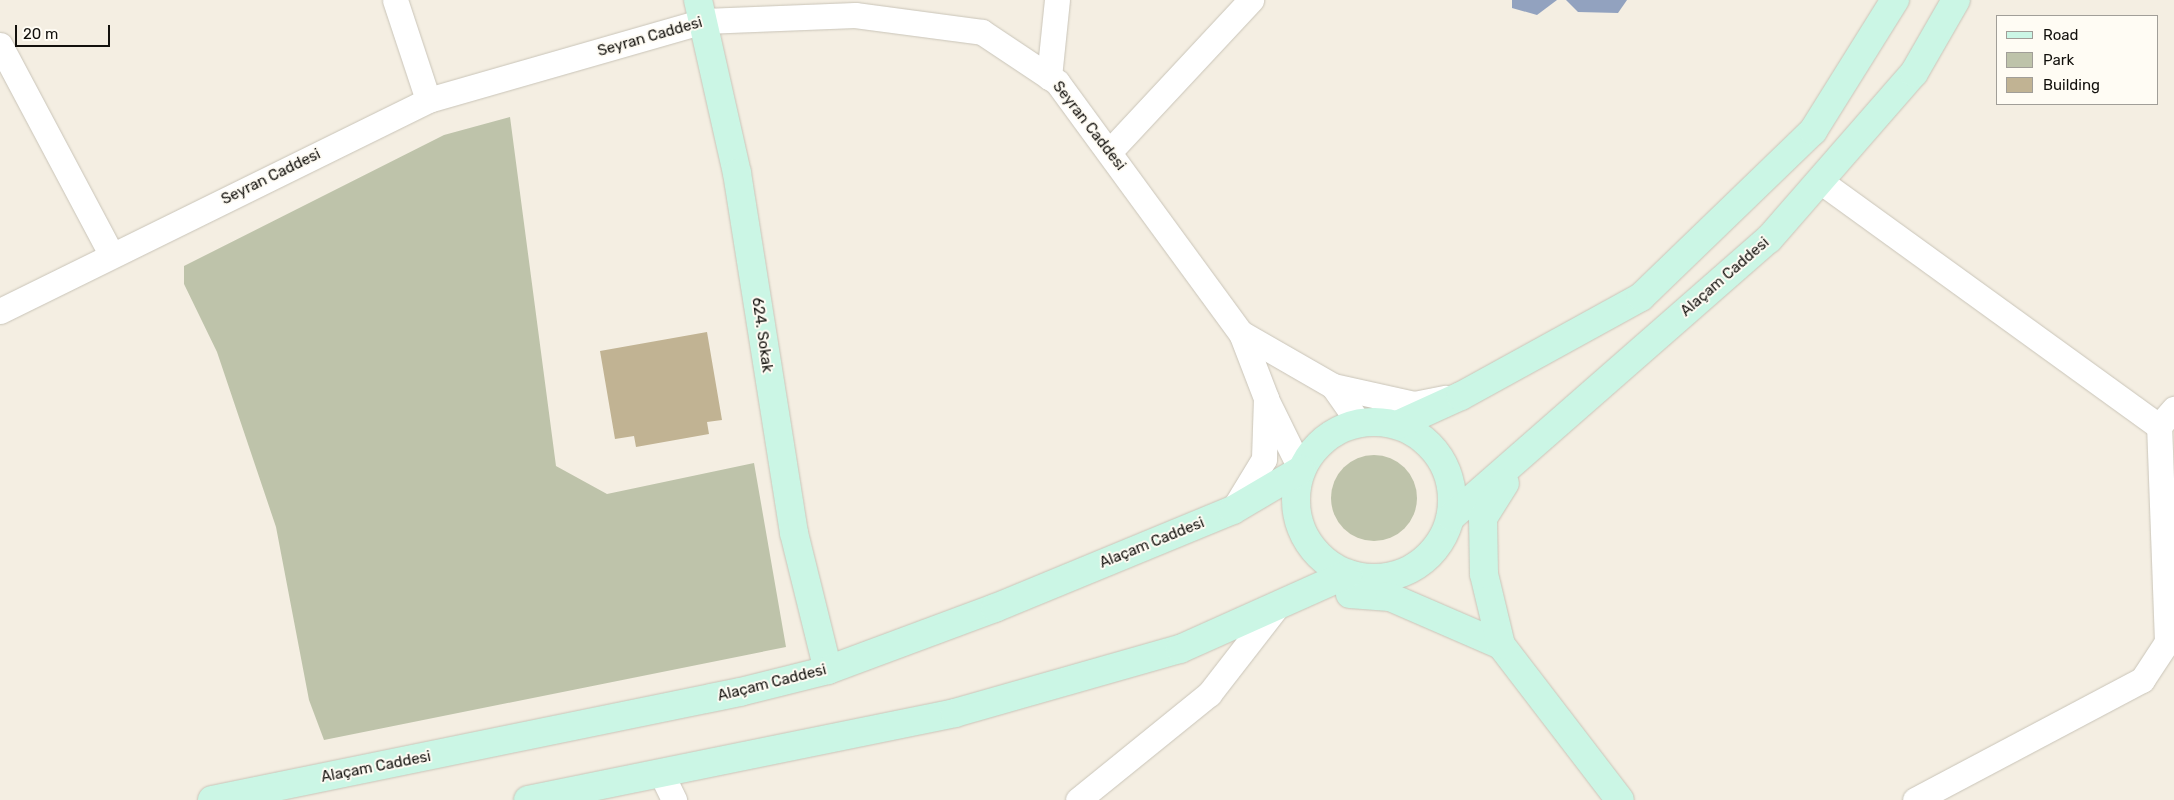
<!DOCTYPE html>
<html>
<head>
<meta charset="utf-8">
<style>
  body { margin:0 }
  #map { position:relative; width:2174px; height:800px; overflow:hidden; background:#f4eee2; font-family:Rubik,sans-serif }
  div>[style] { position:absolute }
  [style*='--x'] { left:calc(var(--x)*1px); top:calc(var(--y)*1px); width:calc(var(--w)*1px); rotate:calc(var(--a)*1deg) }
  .green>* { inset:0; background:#bec3aa }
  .round { border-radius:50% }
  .water>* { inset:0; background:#92a2bf }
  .building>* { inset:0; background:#c1b393 }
  .roads { filter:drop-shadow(0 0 1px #c9c4b8) drop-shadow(0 0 1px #c9c4b8) }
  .street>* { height:25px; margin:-12.5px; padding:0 12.5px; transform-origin:12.5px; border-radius:12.5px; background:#fff }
  .secondary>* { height:28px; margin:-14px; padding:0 14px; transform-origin:14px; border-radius:14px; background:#cbf6e5 }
  .secondary>.ring { margin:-14px; padding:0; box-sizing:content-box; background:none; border:28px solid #cbf6e5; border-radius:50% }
  span { translate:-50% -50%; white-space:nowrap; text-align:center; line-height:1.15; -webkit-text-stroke:4px #fffcf4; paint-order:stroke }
  .street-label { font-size:15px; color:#13110d }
  .legend { position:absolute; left:1996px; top:15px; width:162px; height:90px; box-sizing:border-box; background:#fffcf4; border:1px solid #a19e98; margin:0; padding:6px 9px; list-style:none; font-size:15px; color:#13110d }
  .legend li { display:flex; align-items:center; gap:10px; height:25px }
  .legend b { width:25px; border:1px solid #a19e98 }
  .scale { position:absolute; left:15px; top:25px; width:95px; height:22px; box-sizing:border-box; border:2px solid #13110d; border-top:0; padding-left:6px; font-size:15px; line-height:18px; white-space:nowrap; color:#13110d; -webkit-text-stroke:4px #fffcf4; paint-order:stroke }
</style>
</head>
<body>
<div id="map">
  <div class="green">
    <div style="clip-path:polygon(510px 117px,556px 466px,607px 494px,754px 463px,786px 647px,324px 740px,309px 700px,276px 527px,217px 352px,184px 284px,184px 266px,444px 135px)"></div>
    <div class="round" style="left:1331px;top:455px;width:86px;height:86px"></div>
  </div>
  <div class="water">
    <div style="clip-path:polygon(1512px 0,1557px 0,1537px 15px,1512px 8px)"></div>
    <div style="clip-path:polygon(1566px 0,1627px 0,1618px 13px,1578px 12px)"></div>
  </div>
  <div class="building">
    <div style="clip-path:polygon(707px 332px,722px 420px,707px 422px,709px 434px,636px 447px,634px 436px,615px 439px,600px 351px)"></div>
  </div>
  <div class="roads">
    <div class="street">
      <div style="--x:395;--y:0;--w:105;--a:71.7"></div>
      <div style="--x:0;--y:45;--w:237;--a:62"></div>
      <div style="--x:1049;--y:77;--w:77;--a:-84.1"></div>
      <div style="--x:1110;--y:151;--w:207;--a:-47"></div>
      <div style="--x:1820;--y:181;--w:418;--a:35.9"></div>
      <div style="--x:0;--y:311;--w:477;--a:-26.2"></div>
      <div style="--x:428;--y:100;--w:287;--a:-16"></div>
      <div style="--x:704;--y:21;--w:151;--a:-2.3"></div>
      <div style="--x:855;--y:15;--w:128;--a:7.6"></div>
      <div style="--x:982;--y:32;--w:90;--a:33.7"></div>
      <div style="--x:1057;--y:82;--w:311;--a:53.8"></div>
      <div style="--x:1241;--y:333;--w:70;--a:69"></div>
      <div style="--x:1266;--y:398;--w:61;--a:91.9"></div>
      <div style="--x:1264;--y:459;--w:60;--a:121.3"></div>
      <div style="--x:1241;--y:333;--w:106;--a:29.9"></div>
      <div style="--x:1333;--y:386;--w:83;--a:12.5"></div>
      <div style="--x:1414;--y:404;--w:32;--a:-11"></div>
      <div style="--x:1333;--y:386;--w:45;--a:54.9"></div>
      <div style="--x:1267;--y:401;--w:77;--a:63.8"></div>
      <div style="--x:661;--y:773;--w:30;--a:64"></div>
      <div style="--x:1078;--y:800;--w:169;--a:-39"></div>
      <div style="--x:1209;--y:694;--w:113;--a:-52.2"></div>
      <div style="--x:1915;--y:800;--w:257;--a:-27.9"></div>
      <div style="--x:2142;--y:680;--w:45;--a:-56.7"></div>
      <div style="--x:2167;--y:642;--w:216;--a:-92.1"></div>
      <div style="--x:2159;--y:426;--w:23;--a:-49"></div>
    </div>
    <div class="secondary">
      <div style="--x:698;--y:0;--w:177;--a:77.3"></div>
      <div style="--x:737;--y:173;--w:364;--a:81"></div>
      <div style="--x:794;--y:533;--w:141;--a:76.1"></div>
      <div class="ring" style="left:1296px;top:422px;width:128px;height:128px"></div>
      <div style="--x:1397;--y:425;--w:70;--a:-24.4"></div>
      <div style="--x:1461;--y:396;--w:205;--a:-28.8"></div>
      <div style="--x:1641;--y:297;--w:239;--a:-44"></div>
      <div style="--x:1813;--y:131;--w:155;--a:-58"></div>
      <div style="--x:1451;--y:517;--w:422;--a:-41.2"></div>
      <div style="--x:1769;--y:239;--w:220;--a:-48.9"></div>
      <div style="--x:1914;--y:73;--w:84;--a:-60.1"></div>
      <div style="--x:1350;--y:594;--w:40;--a:4.3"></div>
      <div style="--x:1390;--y:597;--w:121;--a:23.4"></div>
      <div style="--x:1501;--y:645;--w:195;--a:52.5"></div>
      <div style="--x:1501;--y:645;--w:73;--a:-103.5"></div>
      <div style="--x:1484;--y:574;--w:56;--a:-91"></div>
      <div style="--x:1483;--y:518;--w:41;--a:-57.8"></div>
      <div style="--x:212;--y:800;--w:539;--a:-11.56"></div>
      <div style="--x:740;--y:692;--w:91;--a:-14"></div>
      <div style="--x:828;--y:670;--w:178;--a:-20.4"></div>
      <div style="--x:995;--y:608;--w:257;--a:-22.4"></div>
      <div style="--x:1233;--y:510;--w:79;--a:-30.5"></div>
      <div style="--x:528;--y:800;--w:436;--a:-11.5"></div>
      <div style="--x:955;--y:713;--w:234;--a:-15.9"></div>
      <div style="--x:1180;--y:649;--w:184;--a:-24.1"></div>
    </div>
  </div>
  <div class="street-label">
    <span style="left:650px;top:37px;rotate:-16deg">Seyran Caddesi</span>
    <span style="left:1089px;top:126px;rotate:52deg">Seyran Caddesi</span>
    <span style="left:271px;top:177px;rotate:-26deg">Seyran Caddesi</span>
    <span style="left:1725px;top:277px;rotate:-41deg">Alaçam Caddesi</span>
    <span style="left:762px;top:335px;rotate:82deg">624. Sokak</span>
    <span style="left:1152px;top:543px;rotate:-22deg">Alaçam Caddesi</span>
    <span style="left:772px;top:683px;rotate:-14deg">Alaçam Caddesi</span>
    <span style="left:376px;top:767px;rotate:-11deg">Alaçam Caddesi</span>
  </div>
  <ul class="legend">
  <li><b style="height:6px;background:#cbf6e5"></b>Road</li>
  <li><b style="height:14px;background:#bec3aa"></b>Park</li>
  <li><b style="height:14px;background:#c1b393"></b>Building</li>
  </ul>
  <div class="scale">20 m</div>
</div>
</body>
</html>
